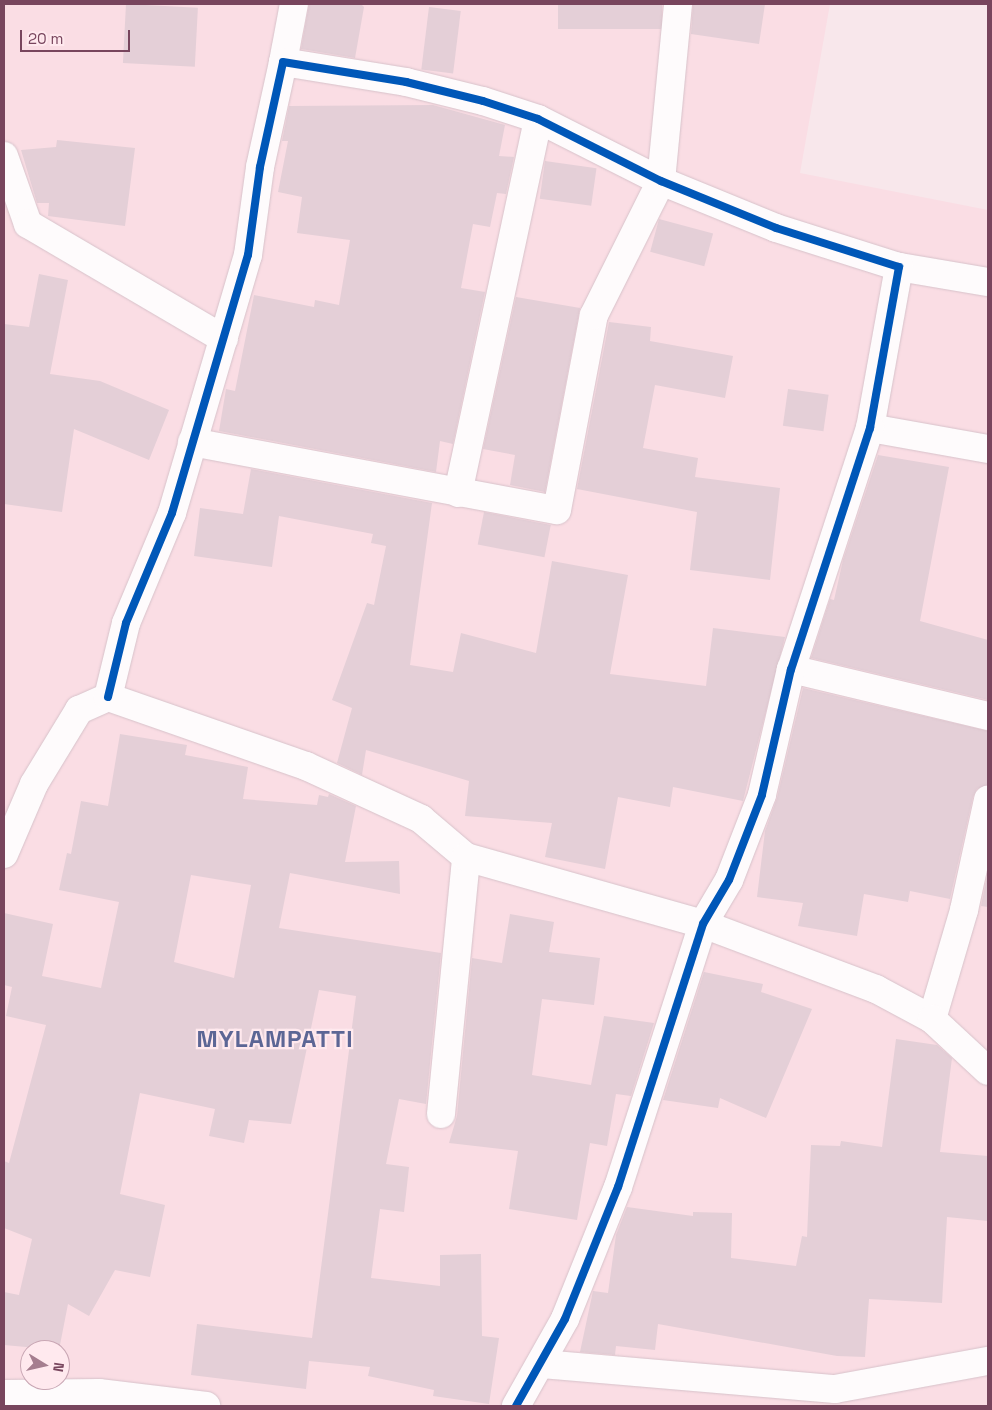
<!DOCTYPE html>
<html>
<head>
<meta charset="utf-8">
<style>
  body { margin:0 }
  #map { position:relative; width:992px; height:1410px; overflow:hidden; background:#f8e7eb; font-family:"Space Grotesk",sans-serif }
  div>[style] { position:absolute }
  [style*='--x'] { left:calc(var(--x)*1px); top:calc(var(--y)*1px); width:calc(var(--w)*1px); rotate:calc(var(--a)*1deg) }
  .residential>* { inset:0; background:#fadde4 }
  .building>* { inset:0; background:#e4cfd7; transform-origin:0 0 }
  .roads { filter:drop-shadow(0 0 1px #d7c2ca) drop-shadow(0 0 1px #d7c2ca) }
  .minor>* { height:28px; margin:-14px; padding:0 14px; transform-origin:14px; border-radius:14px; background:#fefbfc }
  .tertiary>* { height:28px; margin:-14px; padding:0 14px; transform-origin:14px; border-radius:14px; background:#fefbfc }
  .cycleway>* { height:8px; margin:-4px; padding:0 4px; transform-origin:4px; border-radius:4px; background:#0057b8 }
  span { translate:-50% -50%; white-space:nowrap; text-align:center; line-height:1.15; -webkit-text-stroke:4.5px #ffe9ee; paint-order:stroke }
  .district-label { font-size:24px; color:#5c6695; font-weight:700; letter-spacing:1px }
  .frame { position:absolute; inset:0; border:5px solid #78455d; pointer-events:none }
  .north { position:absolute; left:20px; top:1340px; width:50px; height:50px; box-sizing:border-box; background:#ffe9ee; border:1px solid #c9a7b4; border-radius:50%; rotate:99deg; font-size:14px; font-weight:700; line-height:20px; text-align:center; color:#78455d }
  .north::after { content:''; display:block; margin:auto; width:18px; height:22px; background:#a57e8f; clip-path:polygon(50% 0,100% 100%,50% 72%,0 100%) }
  .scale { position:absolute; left:20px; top:30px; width:110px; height:22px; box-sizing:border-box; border:2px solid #78455d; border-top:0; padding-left:6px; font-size:15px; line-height:18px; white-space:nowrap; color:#78455d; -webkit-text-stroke:4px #ffe9ee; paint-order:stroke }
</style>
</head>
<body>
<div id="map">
  <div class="residential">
    <div style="clip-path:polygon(evenodd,4px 4px,830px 4px,800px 173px,988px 210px,988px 1406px,4px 1406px,4px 4px,30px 1350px,60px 1350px,60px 1380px,30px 1380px,30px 1350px)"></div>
  </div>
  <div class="building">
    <div style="left:126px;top:4px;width:72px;height:59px;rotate:3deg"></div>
    <div style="clip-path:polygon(309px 4px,361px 4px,364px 7px,355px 58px,301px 49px)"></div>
    <div style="left:558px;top:4px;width:104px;height:25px"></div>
    <div style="clip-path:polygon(693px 4px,765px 4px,759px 44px,691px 34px)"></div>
    <div style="left:429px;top:7px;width:32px;height:63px;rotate:7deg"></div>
    <div style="clip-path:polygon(433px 105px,505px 125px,499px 156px,514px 157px,506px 194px,497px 193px,490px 227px,473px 224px,461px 288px,485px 292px,453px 444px,440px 441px,436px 472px,219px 431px,226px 389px,235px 391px,254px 295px,314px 307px,315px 300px,339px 305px,350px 240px,297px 233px,302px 197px,278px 192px,288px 141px,282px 141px,289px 106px)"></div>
    <div style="clip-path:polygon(57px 140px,135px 148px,125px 226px,48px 216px,49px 203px,37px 203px,21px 150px,56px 147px)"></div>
    <div style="left:545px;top:161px;width:52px;height:38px;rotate:8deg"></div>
    <div style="left:659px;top:219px;width:56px;height:34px;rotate:15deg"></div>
    <div style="clip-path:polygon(39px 274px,68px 280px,50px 374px,100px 381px,169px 410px,149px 460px,74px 429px,62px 512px,4px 504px,4px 324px,29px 327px)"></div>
    <div style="clip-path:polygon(516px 297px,580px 308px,545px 492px,510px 485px,515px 455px,483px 449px)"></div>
    <div style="clip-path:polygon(609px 322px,651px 327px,650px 341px,733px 356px,725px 398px,655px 385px,643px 448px,698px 458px,695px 477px,780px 488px,770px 580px,690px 570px,697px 512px,577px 489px)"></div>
    <div style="left:788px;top:389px;width:41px;height:37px;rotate:8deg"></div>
    <div style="clip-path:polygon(878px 455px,949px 467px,920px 621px,988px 640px,988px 700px,811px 658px,830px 599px,834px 600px,843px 560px)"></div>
    <div style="clip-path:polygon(251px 469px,432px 503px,410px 665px,453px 672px,461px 633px,536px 653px,552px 561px,628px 575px,610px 674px,706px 686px,713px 628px,785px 637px,743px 801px,673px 787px,670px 807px,618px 797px,605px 869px,545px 857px,552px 823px,465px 816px,469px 781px,366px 750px,362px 775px,337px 763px,352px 708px,332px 700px,367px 603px,374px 605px,386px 546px,371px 543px,373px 534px,279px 516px,272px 567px,194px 556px,200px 508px,243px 514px)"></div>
    <div style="left:484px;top:512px;width:68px;height:33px;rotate:11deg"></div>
    <div style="clip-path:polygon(803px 688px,988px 731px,988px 785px,977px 789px,973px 797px,950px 899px,910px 891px,908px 902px,864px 894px,857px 936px,798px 926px,803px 903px,757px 897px,765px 831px,777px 798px)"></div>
    <div style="clip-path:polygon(evenodd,120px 734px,187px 745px,185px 755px,248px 767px,243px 799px,317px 805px,319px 795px,328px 797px,329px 794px,356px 806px,345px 862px,399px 861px,400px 894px,290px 873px,279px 928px,441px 953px,426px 1104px,399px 1099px,386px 1164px,409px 1167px,404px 1212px,380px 1209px,371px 1278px,440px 1286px,440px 1255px,481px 1254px,482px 1336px,499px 1338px,489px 1404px,433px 1396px,434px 1390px,368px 1376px,370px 1367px,309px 1361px,306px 1389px,191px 1375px,197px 1324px,312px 1338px,356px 996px,319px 990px,291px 1124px,249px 1120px,244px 1143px,209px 1136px,215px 1109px,140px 1093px,120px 1194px,165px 1205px,150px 1277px,115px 1270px,89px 1316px,68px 1304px,59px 1350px,4px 1345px,4px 1292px,19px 1295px,32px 1239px,4px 1228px,4px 1161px,9px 1163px,46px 1025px,6px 1016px,12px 987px,4px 985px,4px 913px,53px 924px,42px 976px,101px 988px,119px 902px,59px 890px,67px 853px,71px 854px,81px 801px,108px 806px,120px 734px,191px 875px,251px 885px,234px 978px,174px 962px,191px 875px)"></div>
    <div style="clip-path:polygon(988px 872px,988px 907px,981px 906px)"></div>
    <div style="clip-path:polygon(510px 914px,554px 922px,549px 952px,600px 958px,594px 1005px,542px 999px,532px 1075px,591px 1085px,604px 1016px,654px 1023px,631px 1096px,616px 1094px,607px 1146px,590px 1143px,577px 1220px,509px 1209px,518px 1151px,449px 1143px,457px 1116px,472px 958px,502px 963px)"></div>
    <div style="clip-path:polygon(704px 972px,763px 984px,761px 992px,812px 1009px,766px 1118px,720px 1098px,718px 1108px,663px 1100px)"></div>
    <div style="clip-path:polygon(896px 1039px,937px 1045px,952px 1058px,940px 1152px,988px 1156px,988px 1221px,947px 1217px,942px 1303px,869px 1299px,865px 1357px,837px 1356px,658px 1324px,655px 1350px,616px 1346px,615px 1355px,580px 1352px,593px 1291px,608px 1293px,616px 1235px,627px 1207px,693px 1216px,693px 1212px,732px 1213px,731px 1258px,796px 1266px,802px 1236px,807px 1237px,811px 1145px,840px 1146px,841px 1141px,882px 1147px)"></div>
  </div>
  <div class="roads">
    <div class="minor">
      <div style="--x:283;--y:62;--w:59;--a:-79.3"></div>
      <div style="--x:4;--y:156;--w:72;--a:70.6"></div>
      <div style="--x:28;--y:224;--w:227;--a:30.4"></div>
      <div style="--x:899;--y:267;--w:90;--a:9.6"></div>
      <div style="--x:870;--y:428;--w:120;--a:10.1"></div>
      <div style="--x:192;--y:442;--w:371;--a:10.6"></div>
      <div style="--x:557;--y:510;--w:198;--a:-79.3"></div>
      <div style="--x:594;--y:315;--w:150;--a:-63.4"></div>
      <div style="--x:661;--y:181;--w:178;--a:-84.5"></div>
      <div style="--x:458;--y:493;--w:382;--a:-77.9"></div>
      <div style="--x:791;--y:669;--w:203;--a:13.4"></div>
      <div style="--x:108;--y:697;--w:76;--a:-76.3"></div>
      <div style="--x:126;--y:623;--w:119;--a:-67.3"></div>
      <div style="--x:172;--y:513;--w:269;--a:-73.6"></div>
      <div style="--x:248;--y:255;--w:89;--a:-82.2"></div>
      <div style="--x:260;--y:167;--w:107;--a:-77.6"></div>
      <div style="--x:283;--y:62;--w:125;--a:9.2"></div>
      <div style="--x:406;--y:82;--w:79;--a:13.9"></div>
      <div style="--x:483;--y:101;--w:58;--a:18.1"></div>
      <div style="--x:538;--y:119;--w:138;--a:26.8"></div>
      <div style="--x:661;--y:181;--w:124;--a:22.2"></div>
      <div style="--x:776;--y:228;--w:129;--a:17.6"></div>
      <div style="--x:899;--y:267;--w:164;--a:100.2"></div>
      <div style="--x:870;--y:428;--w:254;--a:108.1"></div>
      <div style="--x:791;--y:669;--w:129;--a:103"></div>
      <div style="--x:762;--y:795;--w:91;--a:111.2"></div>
      <div style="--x:729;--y:880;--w:51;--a:120.6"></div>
      <div style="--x:703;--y:924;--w:276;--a:107.9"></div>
      <div style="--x:618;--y:1187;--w:142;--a:111.9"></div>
      <div style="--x:565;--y:1319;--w:100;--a:119.4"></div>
      <div style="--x:932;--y:1019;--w:114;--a:-73.6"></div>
      <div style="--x:964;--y:910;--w:113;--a:-77.7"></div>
      <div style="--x:441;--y:1114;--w:258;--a:-84.4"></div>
      <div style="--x:542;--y:1364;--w:294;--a:4.9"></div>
      <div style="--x:835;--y:1389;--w:156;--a:-10.4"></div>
      <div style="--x:4;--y:1394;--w:95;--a:-0.6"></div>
      <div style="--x:99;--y:1393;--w:108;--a:6.9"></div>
    </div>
    <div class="tertiary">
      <div style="--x:4;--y:854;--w:76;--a:-66.8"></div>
      <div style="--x:34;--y:784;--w:87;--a:-58.7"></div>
      <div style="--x:79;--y:710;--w:32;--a:-24"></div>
      <div style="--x:108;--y:697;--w:210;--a:19.2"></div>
      <div style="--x:306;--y:766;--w:127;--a:24.7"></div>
      <div style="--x:421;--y:819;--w:59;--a:40.2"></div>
      <div style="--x:466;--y:857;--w:246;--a:15.8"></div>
      <div style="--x:703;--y:924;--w:185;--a:20.6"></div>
      <div style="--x:876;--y:989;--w:64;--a:28.2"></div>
      <div style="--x:932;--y:1019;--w:76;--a:42.9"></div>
    </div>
  </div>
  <div class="cycleway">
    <div style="--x:108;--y:697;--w:76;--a:-76.3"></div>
    <div style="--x:126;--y:623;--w:119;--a:-67.3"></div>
    <div style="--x:172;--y:513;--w:269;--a:-73.6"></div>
    <div style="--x:248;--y:255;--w:89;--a:-82.2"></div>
    <div style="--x:260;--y:167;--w:107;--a:-77.6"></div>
    <div style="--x:283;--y:62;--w:125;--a:9.2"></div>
    <div style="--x:406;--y:82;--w:79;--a:13.9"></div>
    <div style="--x:483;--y:101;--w:58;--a:18.1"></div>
    <div style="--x:538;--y:119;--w:138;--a:26.8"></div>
    <div style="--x:661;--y:181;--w:124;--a:22.2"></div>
    <div style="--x:776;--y:228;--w:129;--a:17.6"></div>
    <div style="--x:899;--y:267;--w:164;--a:100.2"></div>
    <div style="--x:870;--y:428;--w:254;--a:108.1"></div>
    <div style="--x:791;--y:669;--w:129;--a:103"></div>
    <div style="--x:762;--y:795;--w:91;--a:111.2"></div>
    <div style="--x:729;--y:880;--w:51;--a:120.6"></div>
    <div style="--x:703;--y:924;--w:276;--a:107.9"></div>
    <div style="--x:618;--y:1187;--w:142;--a:111.9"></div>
    <div style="--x:565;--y:1319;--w:100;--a:119.4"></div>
  </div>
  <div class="district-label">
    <span style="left:275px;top:1039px">MYLAMPATTI</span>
  </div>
  <div class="frame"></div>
  <div class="north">N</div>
  <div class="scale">20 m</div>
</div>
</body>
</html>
